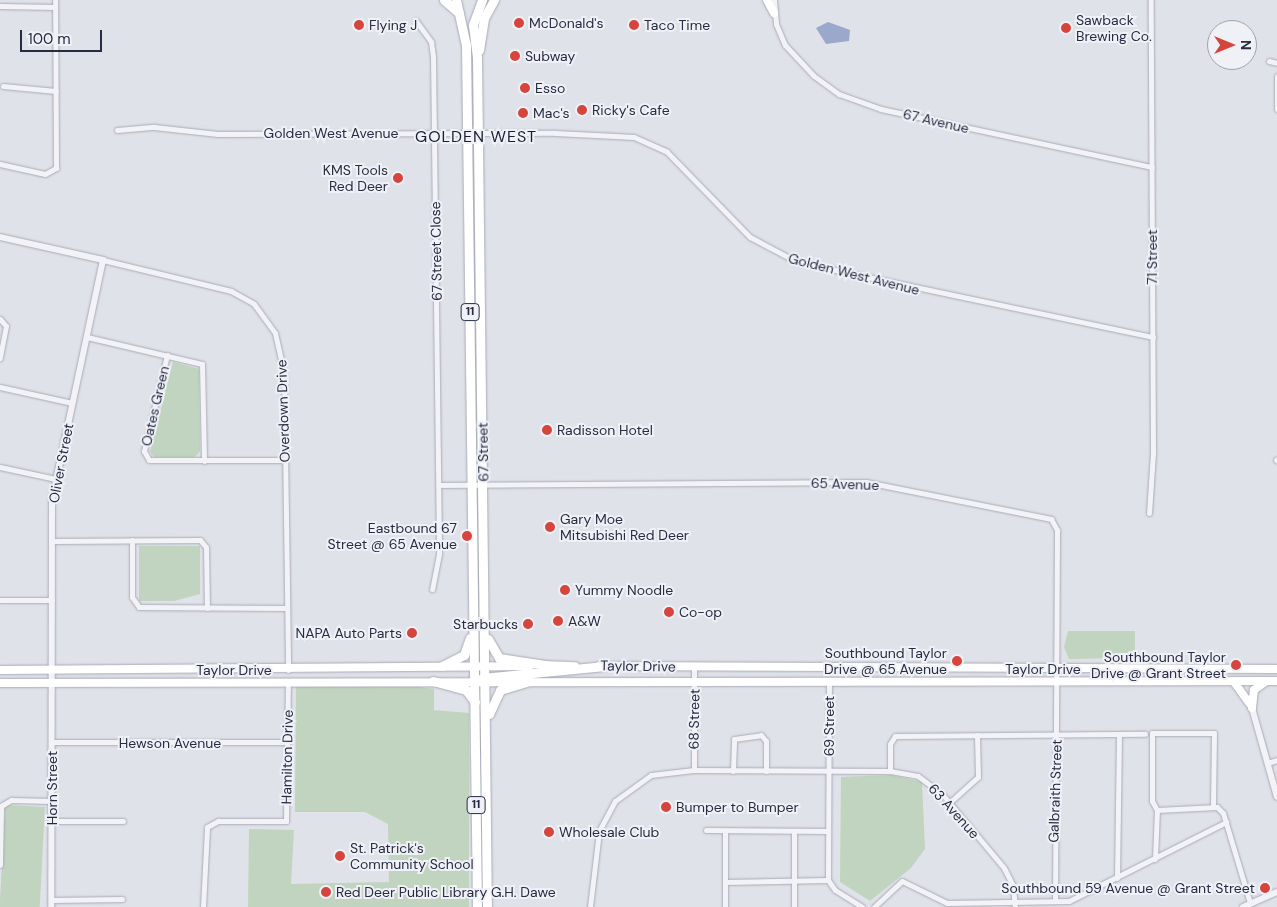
<!DOCTYPE html>
<html>
<head>
<meta charset="utf-8">
<style>
  body { margin:0 }
  #map { position:relative; width:1277px; height:907px; overflow:hidden; background:#e0e2e9; font-family:"DM Sans",sans-serif }
  div>[style] { position:absolute }
  [style*='--x'] { left:calc(var(--x)*1px); top:calc(var(--y)*1px); width:calc(var(--w)*1px); rotate:calc(var(--a)*1deg) }
  .green>* { inset:0; background:#c1d4c0; transform-origin:0 0 }
  .water>* { inset:0; background:#99a8cb }
  .roads { filter:drop-shadow(0 0 1px #a8abb7) drop-shadow(0 0 1px #a8abb7) }
  .minor>* { height:5px; margin:-2.5px; padding:0 2.5px; transform-origin:2.5px; border-radius:2.5px; background:#f3f3f7 }
  .tertiary>* { height:6px; margin:-3px; padding:0 3px; transform-origin:3px; border-radius:3px; background:#f3f3f7 }
  .secondary>* { height:8px; margin:-4px; padding:0 4px; transform-origin:4px; border-radius:4px; background:#fff }
  .primary>* { height:9px; margin:-4.5px; padding:0 4.5px; transform-origin:4.5px; border-radius:4.5px; background:#fff }
  .dots>* { width:14px; height:14px; translate:-50% -50%; box-sizing:border-box; border:2px solid #eff1f7; border-radius:50% }
  span { translate:-50% -50%; white-space:nowrap; text-align:center; line-height:1.15; -webkit-text-stroke:4px #eff1f7; paint-order:stroke }
  .shield-label span { padding:1px 4px; background:#eff1f7; border:1px solid; border-radius:4px; -webkit-text-stroke-width:0 }
  .shield-label { font-size:12px; color:#272c42; font-weight:700 }
  .poi-label { font-size:14px; color:#272c42 }
  .left { translate:0 -50%; text-align:left }
  .right { translate:-100% -50%; text-align:right }
  .street-label { font-size:14px; color:#272c42 }
  .quarter-label { font-size:16px; color:#1a1d32; letter-spacing:1px }
  .north { position:absolute; left:1207px; top:20px; width:50px; height:50px; box-sizing:border-box; background:#eff1f7; border:1px solid #9fa2af; border-radius:50%; rotate:90deg; font-size:14px; font-weight:700; line-height:20px; text-align:center; color:#272c42 }
  .north::after { content:''; display:block; margin:auto; width:18px; height:22px; background:#d5453e; clip-path:polygon(50% 0,100% 100%,50% 72%,0 100%) }
  .scale { position:absolute; left:20px; top:30px; width:82px; height:22px; box-sizing:border-box; border:2px solid #272c42; border-top:0; padding-left:6px; font-size:15px; line-height:18px; white-space:nowrap; color:#272c42; -webkit-text-stroke:4px #eff1f7; paint-order:stroke }
</style>
</head>
<body>
<div id="map">
  <div class="green">
    <div style="clip-path:polygon(173px 362px,199px 369px,200px 451px,195px 457px,154px 457px,150px 452px)"></div>
    <div style="clip-path:polygon(139px 546px,200px 546px,200px 594px,174px 601px,139px 601px)"></div>
    <div style="clip-path:polygon(1068px 631px,1135px 631px,1135px 658px,1069px 659px,1064px 647px)"></div>
    <div style="clip-path:polygon(406px 685px,434px 689px,434px 710px,469px 713px,469px 907px,248px 907px,249px 829px,294px 830px,291px 884px,389px 882px,388px 824px,365px 812px,295px 812px,296px 686px)"></div>
    <div style="clip-path:polygon(892px 775px,922px 782px,925px 849px,911px 868px,870px 901px,840px 882px,841px 777px)"></div>
    <div style="left:5px;top:805px;width:40px;height:102px;rotate:3deg"></div>
  </div>
  <div class="water">
    <div style="clip-path:polygon(828px 22px,850px 30px,849px 41px,826px 44px,816px 28px)"></div>
  </div>
  <div class="roads">
    <div class="minor">
      <div style="--x:774;--y:0;--w:24;--a:85"></div>
      <div style="--x:776;--y:24;--w:23;--a:67"></div>
      <div style="--x:785;--y:45;--w:42;--a:46.9"></div>
      <div style="--x:814;--y:76;--w:31;--a:36"></div>
      <div style="--x:839;--y:94;--w:45;--a:19.7"></div>
      <div style="--x:881;--y:109;--w:277;--a:12.1"></div>
      <div style="--x:0;--y:6;--w:55;--a:1"></div>
      <div style="--x:416;--y:21;--w:26;--a:54"></div>
      <div style="--x:431;--y:42;--w:14;--a:82"></div>
      <div style="--x:433;--y:56;--w:498;--a:89.3"></div>
      <div style="--x:439;--y:554;--w:36;--a:101"></div>
      <div style="--x:1269;--y:61;--w:8;--a:14"></div>
      <div style="--x:1277;--y:76;--w:33;--a:90"></div>
      <div style="--x:3;--y:86;--w:53;--a:5.4"></div>
      <div style="--x:117;--y:130;--w:37;--a:-5"></div>
      <div style="--x:154;--y:127;--w:64;--a:6.2"></div>
      <div style="--x:218;--y:134;--w:337;--a:-0.2"></div>
      <div style="--x:555;--y:133;--w:79;--a:2.9"></div>
      <div style="--x:634;--y:137;--w:36;--a:24"></div>
      <div style="--x:667;--y:152;--w:119;--a:45.7"></div>
      <div style="--x:750;--y:237;--w:53;--a:28"></div>
      <div style="--x:797;--y:262;--w:364;--a:11.9"></div>
      <div style="--x:0;--y:164;--w:46;--a:12.5"></div>
      <div style="--x:45;--y:174;--w:13;--a:-29"></div>
      <div style="--x:56;--y:168;--w:168;--a:-90.3"></div>
      <div style="--x:103;--y:260;--w:132;--a:13.6"></div>
      <div style="--x:231;--y:291;--w:26;--a:29"></div>
      <div style="--x:254;--y:304;--w:36;--a:54"></div>
      <div style="--x:275;--y:333;--w:41;--a:77.3"></div>
      <div style="--x:284;--y:373;--w:297;--a:89.2"></div>
      <div style="--x:0;--y:319;--w:9;--a:49"></div>
      <div style="--x:6;--y:326;--w:33;--a:101"></div>
      <div style="--x:87;--y:337;--w:118;--a:13.2"></div>
      <div style="--x:202;--y:364;--w:97;--a:88.8"></div>
      <div style="--x:167;--y:355;--w:99;--a:103.5"></div>
      <div style="--x:144;--y:451;--w:10;--a:61"></div>
      <div style="--x:149;--y:460;--w:135;--a:0"></div>
      <div style="--x:0;--y:387;--w:74;--a:12.5"></div>
      <div style="--x:1276;--y:460;--w:1;--a:-45"></div>
      <div style="--x:0;--y:467;--w:57;--a:12.1"></div>
      <div style="--x:439;--y:485;--w:427;--a:-0.4"></div>
      <div style="--x:866;--y:482;--w:189;--a:11.3"></div>
      <div style="--x:1051;--y:519;--w:13;--a:61"></div>
      <div style="--x:1057;--y:530;--w:371;--a:90.3"></div>
      <div style="--x:1149;--y:513;--w:60;--a:-86.2"></div>
      <div style="--x:1153;--y:453;--w:453;--a:-90.3"></div>
      <div style="--x:132;--y:540;--w:57;--a:90"></div>
      <div style="--x:132;--y:597;--w:12;--a:55"></div>
      <div style="--x:139;--y:607;--w:148;--a:0.4"></div>
      <div style="--x:52;--y:541;--w:148;--a:-0.4"></div>
      <div style="--x:200;--y:540;--w:9;--a:49"></div>
      <div style="--x:206;--y:547;--w:61;--a:89.1"></div>
      <div style="--x:0;--y:600;--w:52;--a:0"></div>
      <div style="--x:829;--y:681;--w:199;--a:90.3"></div>
      <div style="--x:828;--y:880;--w:12;--a:55"></div>
      <div style="--x:835;--y:890;--w:32;--a:32"></div>
      <div style="--x:52;--y:742;--w:235;--a:0"></div>
      <div style="--x:1267;--y:763;--w:10;--a:-17"></div>
      <div style="--x:694;--y:770;--w:103;--a:-90"></div>
      <div style="--x:733;--y:771;--w:32;--a:-88"></div>
      <div style="--x:734;--y:739;--w:27;--a:-8"></div>
      <div style="--x:761;--y:735;--w:8;--a:50"></div>
      <div style="--x:766;--y:741;--w:30;--a:90"></div>
      <div style="--x:890;--y:771;--w:27;--a:-90"></div>
      <div style="--x:890;--y:744;--w:9;--a:-58"></div>
      <div style="--x:895;--y:736;--w:250;--a:-0.5"></div>
      <div style="--x:949;--y:803;--w:39;--a:-42"></div>
      <div style="--x:978;--y:777;--w:42;--a:-91.4"></div>
      <div style="--x:1157;--y:810;--w:10;--a:-119"></div>
      <div style="--x:1152;--y:801;--w:68;--a:-90"></div>
      <div style="--x:1152;--y:733;--w:62;--a:0"></div>
      <div style="--x:1214;--y:733;--w:73;--a:90.8"></div>
      <div style="--x:52;--y:821;--w:71;--a:0"></div>
      <div style="--x:706;--y:830;--w:122;--a:0.5"></div>
      <div style="--x:725;--y:831;--w:76;--a:90"></div>
      <div style="--x:1155;--y:859;--w:49;--a:-87.7"></div>
      <div style="--x:1157;--y:810;--w:60;--a:-2.9"></div>
      <div style="--x:1217;--y:807;--w:8;--a:45"></div>
      <div style="--x:1223;--y:813;--w:94;--a:73.3"></div>
      <div style="--x:0;--y:865;--w:59;--a:-89"></div>
      <div style="--x:1;--y:806;--w:12;--a:-31"></div>
      <div style="--x:11;--y:800;--w:41;--a:1.4"></div>
      <div style="--x:1117;--y:878;--w:143;--a:-89.2"></div>
      <div style="--x:725;--y:882;--w:103;--a:-1.1"></div>
      <div style="--x:51;--y:900;--w:71;--a:-0.8"></div>
      <div style="--x:203;--y:907;--w:80;--a:-87.1"></div>
      <div style="--x:207;--y:827;--w:13;--a:-29"></div>
      <div style="--x:218;--y:821;--w:68;--a:0"></div>
      <div style="--x:286;--y:821;--w:140;--a:-89.2"></div>
      <div style="--x:590;--y:907;--w:77;--a:-83.2"></div>
      <div style="--x:599;--y:831;--w:34;--a:-62"></div>
      <div style="--x:615;--y:801;--w:44;--a:-35.8"></div>
      <div style="--x:651;--y:775;--w:43;--a:-6.6"></div>
      <div style="--x:694;--y:770;--w:196;--a:0.3"></div>
      <div style="--x:890;--y:771;--w:28;--a:10"></div>
      <div style="--x:918;--y:776;--w:31;--a:37"></div>
      <div style="--x:943;--y:795;--w:95;--a:50.1"></div>
      <div style="--x:1004;--y:868;--w:20;--a:63"></div>
      <div style="--x:1013;--y:886;--w:21;--a:85"></div>
      <div style="--x:794;--y:907;--w:76;--a:-90"></div>
      <div style="--x:874;--y:907;--w:38;--a:-43"></div>
      <div style="--x:902;--y:881;--w:50;--a:26.1"></div>
      <div style="--x:947;--y:903;--w:122;--a:-0.9"></div>
      <div style="--x:1069;--y:901;--w:176;--a:-26.7"></div>
    </div>
    <div class="tertiary">
      <div style="--x:0;--y:237;--w:106;--a:12.6"></div>
      <div style="--x:103;--y:260;--w:245;--a:102"></div>
      <div style="--x:52;--y:500;--w:407;--a:90.1"></div>
      <div style="--x:1252;--y:708;--w:92;--a:74.3"></div>
      <div style="--x:1243;--y:907;--w:37;--a:-24"></div>
    </div>
    <div class="secondary">
      <div style="--x:767;--y:0;--w:15;--a:62"></div>
      <div style="--x:542;--y:665;--w:33;--a:2"></div>
      <div style="--x:599;--y:666;--w:678;--a:0.25"></div>
      <div style="--x:0;--y:670;--w:530;--a:-0.43"></div>
      <div style="--x:1234;--y:682;--w:27;--a:54"></div>
      <div style="--x:0;--y:683;--w:1277;--a:-0.09"></div>
      <div style="--x:1252;--y:708;--w:18;--a:-84"></div>
      <div style="--x:1254;--y:690;--w:14;--a:-36"></div>
    </div>
    <div class="primary">
      <div style="--x:444;--y:0;--w:20;--a:41"></div>
      <div style="--x:456;--y:0;--w:46;--a:77.5"></div>
      <div style="--x:466;--y:45;--w:862;--a:89.27"></div>
      <div style="--x:482;--y:0;--w:27;--a:110"></div>
      <div style="--x:473;--y:25;--w:33;--a:83"></div>
      <div style="--x:477;--y:58;--w:849;--a:89.33"></div>
      <div style="--x:479;--y:50;--w:32;--a:-81"></div>
      <div style="--x:484;--y:18;--w:21;--a:-61"></div>
      <div style="--x:488;--y:639;--w:22;--a:60"></div>
      <div style="--x:499;--y:658;--w:48;--a:8.5"></div>
      <div style="--x:442;--y:666;--w:25;--a:-27"></div>
      <div style="--x:464;--y:655;--w:18;--a:-71"></div>
      <div style="--x:482;--y:678;--w:123;--a:-5.6"></div>
      <div style="--x:433;--y:681;--w:34;--a:15"></div>
      <div style="--x:466;--y:690;--w:15;--a:53"></div>
      <div style="--x:489;--y:714;--w:26;--a:-65"></div>
      <div style="--x:500;--y:690;--w:31;--a:-17"></div>
    </div>
  </div>
  <div class="dots">
    <div style="left:519px;top:23px;background:#d5453e"></div>
    <div style="left:359px;top:25px;background:#d5453e"></div>
    <div style="left:634px;top:25px;background:#d5453e"></div>
    <div style="left:1066px;top:28px;background:#d5453e"></div>
    <div style="left:515px;top:56px;background:#d5453e"></div>
    <div style="left:525px;top:88px;background:#d5453e"></div>
    <div style="left:582px;top:110px;background:#d5453e"></div>
    <div style="left:523px;top:113px;background:#d5453e"></div>
    <div style="left:398px;top:178px;background:#d5453e"></div>
    <div style="left:547px;top:430px;background:#d5453e"></div>
    <div style="left:550px;top:527px;background:#d5453e"></div>
    <div style="left:467px;top:536px;background:#d5453e"></div>
    <div style="left:565px;top:590px;background:#d5453e"></div>
    <div style="left:669px;top:612px;background:#d5453e"></div>
    <div style="left:558px;top:621px;background:#d5453e"></div>
    <div style="left:528px;top:624px;background:#d5453e"></div>
    <div style="left:412px;top:633px;background:#d5453e"></div>
    <div style="left:957px;top:661px;background:#d5453e"></div>
    <div style="left:1236px;top:665px;background:#d5453e"></div>
    <div style="left:666px;top:807px;background:#d5453e"></div>
    <div style="left:549px;top:832px;background:#d5453e"></div>
    <div style="left:340px;top:856px;background:#d5453e"></div>
    <div style="left:1265px;top:888px;background:#d5453e"></div>
    <div style="left:326px;top:892px;background:#d5453e"></div>
  </div>
  <div class="shield-label">
    <span style="left:470px;top:312px">11</span>
    <span style="left:476px;top:805px">11</span>
  </div>
  <div class="poi-label">
    <span class="left" style="left:1076px;top:28px">Sawback<br>Brewing Co.</span>
    <span class="left" style="left:529px;top:23px">McDonald's</span>
    <span class="left" style="left:369px;top:25px">Flying J</span>
    <span class="left" style="left:644px;top:25px">Taco Time</span>
    <span class="left" style="left:525px;top:56px">Subway</span>
    <span class="left" style="left:535px;top:88px">Esso</span>
    <span class="left" style="left:592px;top:110px">Ricky's Cafe</span>
    <span class="left" style="left:533px;top:113px">Mac's</span>
    <span class="right" style="left:388px;top:178px">KMS Tools<br>Red Deer</span>
    <span class="left" style="left:557px;top:430px">Radisson Hotel</span>
    <span class="left" style="left:560px;top:527px">Gary Moe<br>Mitsubishi Red Deer</span>
    <span class="right" style="left:457px;top:536px">Eastbound 67<br>Street @ 65 Avenue</span>
    <span class="left" style="left:575px;top:590px">Yummy Noodle</span>
    <span class="left" style="left:679px;top:612px">Co-op</span>
    <span class="left" style="left:568px;top:621px">A&amp;W</span>
    <span class="right" style="left:518px;top:624px">Starbucks</span>
    <span class="right" style="left:402px;top:633px">NAPA Auto Parts</span>
    <span class="right" style="left:947px;top:661px">Southbound Taylor<br>Drive @ 65 Avenue</span>
    <span class="right" style="left:1226px;top:665px">Southbound Taylor<br>Drive @ Grant Street</span>
    <span class="left" style="left:676px;top:807px">Bumper to Bumper</span>
    <span class="left" style="left:559px;top:832px">Wholesale Club</span>
    <span class="left" style="left:350px;top:856px">St. Patrick's<br>Community School</span>
    <span class="right" style="left:1255px;top:888px">Southbound 59 Avenue @ Grant Street</span>
    <span class="left" style="left:336px;top:892px">Red Deer Public Library G.H. Dawe</span>
  </div>
  <div class="street-label">
    <span style="left:936px;top:121px;rotate:13deg">67 Avenue</span>
    <span style="left:331px;top:133px">Golden West Avenue</span>
    <span style="left:436px;top:251px;rotate:-91deg">67 Street Close</span>
    <span style="left:1152px;top:257px;rotate:-90deg">71 Street</span>
    <span style="left:854px;top:274px;rotate:14deg">Golden West Avenue</span>
    <span style="left:155px;top:406px;rotate:-77deg">Oates Green</span>
    <span style="left:283px;top:411px;rotate:-92deg">Overdown Drive</span>
    <span style="left:483px;top:452px;rotate:-91deg">67 Street</span>
    <span style="left:61px;top:463px;rotate:-79deg">Oliver Street</span>
    <span style="left:845px;top:484px;rotate:2deg">65 Avenue</span>
    <span style="left:638px;top:666px;rotate:1deg">Taylor Drive</span>
    <span style="left:1043px;top:669px">Taylor Drive</span>
    <span style="left:234px;top:670px">Taylor Drive</span>
    <span style="left:694px;top:719px;rotate:-89deg">68 Street</span>
    <span style="left:829px;top:726px;rotate:-90deg">69 Street</span>
    <span style="left:170px;top:743px">Hewson Avenue</span>
    <span style="left:287px;top:757px;rotate:-89deg">Hamilton Drive</span>
    <span style="left:52px;top:788px;rotate:-90deg">Horn Street</span>
    <span style="left:1055px;top:791px;rotate:-88deg">Galbraith Street</span>
    <span style="left:954px;top:811px;rotate:48deg">63 Avenue</span>
  </div>
  <div class="quarter-label">
    <span style="left:476px;top:137px">GOLDEN WEST</span>
  </div>
  <div class="north">N</div>
  <div class="scale">100 m</div>
</div>
</body>
</html>
